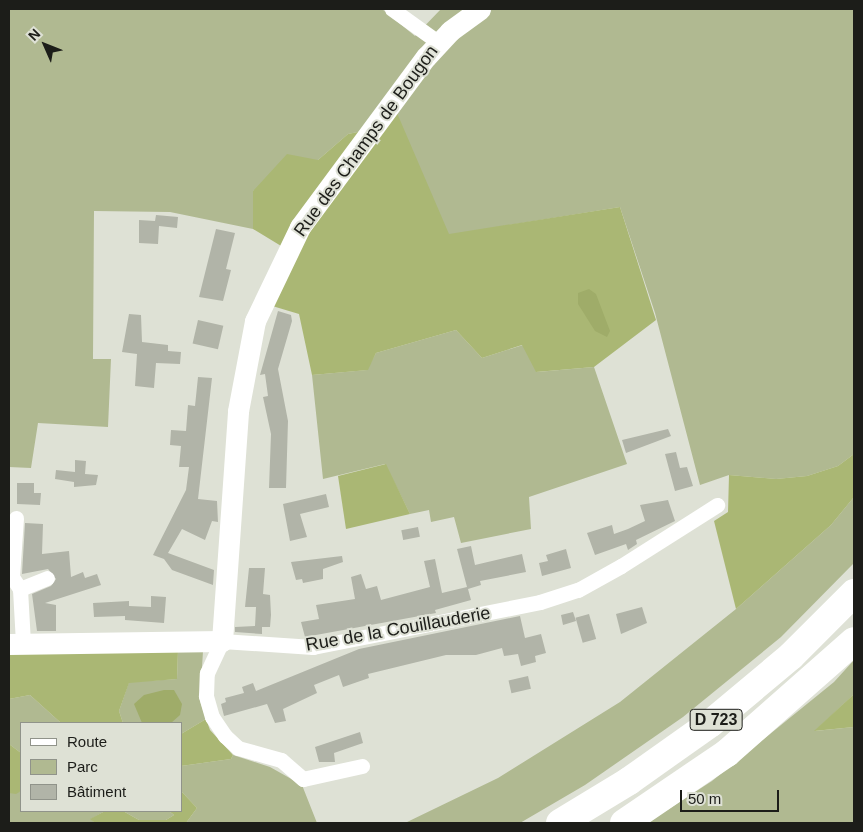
<!DOCTYPE html>
<html>
<head>
<meta charset="utf-8">
<style>
  body { margin:0 }
  #map { position:relative; width:863px; height:832px; overflow:hidden; background:#dee1d5; font-family:Helvetica,sans-serif }
  div>[style] { position:absolute }
  [style*='--x'] { left:calc(var(--x)*1px); top:calc(var(--y)*1px); width:calc(var(--w)*1px); rotate:calc(var(--a)*1deg) }
  .green>* { inset:0; background:#b0b991 }
  .forest>* { inset:0; background:#aab774 }
  .water>* { inset:0; background:#9fac69 }
  .building>* { inset:0; background:#b1b4a8; transform-origin:0 0 }
  .street>* { height:15px; margin:-7.5px; padding:0 7.5px; transform-origin:7.5px; border-radius:7.5px; background:#fff }
  .secondary>* { height:21px; margin:-10.5px; padding:0 10.5px; transform-origin:10.5px; border-radius:10.5px; background:#fff }
  .highway>* { height:28px; margin:-14px; padding:0 14px; transform-origin:14px; border-radius:14px; background:#fff }
  span { translate:-50% -50%; white-space:nowrap; text-align:center; line-height:1.15; -webkit-text-stroke:4px #dee1d5; paint-order:stroke }
  .shield-label span { padding:1px 4px; background:#dee1d5; border:1px solid; border-radius:4px; -webkit-text-stroke-width:0 }
  .shield-label { font-size:16px; color:#1c1d19; font-weight:700 }
  .street-label { font-size:18px; color:#1c1d19 }
  .frame { position:absolute; inset:0; border:10px solid #1c1d19; pointer-events:none }
  .legend { position:absolute; left:20px; top:722px; width:162px; height:90px; box-sizing:border-box; background:#dee1d5; border:1px solid #90938a; margin:0; padding:6px 9px; list-style:none; font-size:15px; color:#1c1d19 }
  .legend li { display:flex; align-items:center; gap:10px; height:25px }
  .legend b { width:25px; border:1px solid #90938a }
  .north { position:absolute; left:20px; top:20px; width:50px; height:50px; -webkit-text-stroke:4px #dee1d5; paint-order:stroke; rotate:314deg; font-size:14px; font-weight:700; line-height:20px; text-align:center; color:#1c1d19 }
  .north::after { content:''; display:block; margin:auto; width:18px; height:22px; background:#1c1d19; clip-path:polygon(50% 0,100% 100%,50% 72%,0 100%) }
  .scale { position:absolute; left:680px; top:790px; width:99px; height:22px; box-sizing:border-box; border:2px solid #1c1d19; border-top:0; padding-left:6px; font-size:15px; line-height:18px; white-space:nowrap; color:#1c1d19; -webkit-text-stroke:4px #dee1d5; paint-order:stroke }
</style>
</head>
<body>
<div id="map">
  <div class="green">
    <div style="clip-path:polygon(9px 9px,382px 9px,415px 36px,441px 9px,854px 9px,854px 454px,838px 466px,807px 476px,776px 479px,729px 475px,700px 485px,655px 313px,620px 207px,448px 235px,382px 127px,348px 134px,318px 160px,253px 191px,253px 229px,170px 212px,94px 211px,93px 359px,111px 359px,108px 427px,38px 423px,31px 468px,9px 467px)"></div>
    <div style="clip-path:polygon(456px 330px,482px 358px,523px 345px,537px 372px,594px 367px,627px 464px,529px 497px,531px 529px,461px 543px,454px 517px,431px 522px,429px 510px,410px 514px,385px 464px,323px 479px,312px 375px,367px 370px,376px 353px)"></div>
    <div style="clip-path:polygon(854px 497px,854px 563px,781px 637px,683px 717px,585px 785px,520px 823px,405px 823px,498px 778px,620px 702px,736px 609px,831px 525px)"></div>
    <div style="clip-path:polygon(178px 651px,203px 651px,200px 701px,206px 719px,181px 734px,181px 723px,123px 723px,119px 711px,129px 682px,177px 679px)"></div>
    <div style="clip-path:polygon(854px 660px,854px 694px,815px 731px,854px 727px,854px 823px,647px 823px,712px 781px,834px 682px)"></div>
    <div style="clip-path:polygon(30px 695px,61px 723px,21px 723px,21px 753px,9px 744px,9px 699px)"></div>
    <div style="clip-path:polygon(233px 755px,270px 767px,302px 785px,317px 823px,186px 823px,197px 808px,181px 791px,181px 766px,231px 759px)"></div>
    <div style="clip-path:polygon(21px 791px,21px 811px,105px 811px,91px 819px,95px 823px,9px 823px,9px 793px)"></div>
    <div style="clip-path:polygon(123px 811px,169px 811px,174px 815px,166px 820px,139px 820px)"></div>
  </div>
  <div class="forest">
    <div style="clip-path:polygon(397px 113px,449px 234px,620px 207px,656px 320px,594px 367px,536px 372px,522px 345px,482px 358px,456px 330px,376px 353px,368px 370px,312px 375px,299px 314px,269px 305px,291px 252px,253px 229px,253px 191px,287px 154px,318px 160px,348px 134px,382px 127px)"></div>
    <div style="clip-path:polygon(854px 454px,854px 497px,831px 525px,736px 609px,714px 521px,728px 512px,729px 475px,776px 479px,807px 476px,838px 466px)"></div>
    <div style="clip-path:polygon(386px 464px,410px 514px,346px 529px,338px 476px)"></div>
    <div style="clip-path:polygon(9px 651px,178px 651px,177px 679px,129px 683px,119px 711px,123px 723px,61px 723px,30px 695px,9px 699px)"></div>
    <div style="clip-path:polygon(854px 694px,854px 727px,814px 731px)"></div>
    <div style="clip-path:polygon(206px 719px,210px 730px,233px 755px,231px 759px,181px 766px,181px 734px)"></div>
    <div style="clip-path:polygon(9px 744px,21px 753px,21px 791px,16px 794px,9px 793px)"></div>
    <div style="clip-path:polygon(181px 791px,197px 808px,186px 823px,95px 823px,90px 819px,105px 811px,123px 811px,139px 820px,166px 820px,174px 815px,169px 811px,181px 811px)"></div>
  </div>
  <div class="water">
    <div style="clip-path:polygon(589px 289px,596px 294px,610px 331px,607px 337px,595px 331px,578px 304px,578px 293px)"></div>
    <div style="clip-path:polygon(164px 690px,174px 690px,182px 704px,180px 715px,171px 723px,142px 723px,134px 704px,144px 695px)"></div>
  </div>
  <div class="building">
    <div style="clip-path:polygon(156px 215px,178px 217px,177px 228px,159px 226px,158px 244px,139px 243px,139px 220px,155px 221px)"></div>
    <div style="clip-path:polygon(216px 229px,235px 233px,226px 269px,231px 270px,223px 301px,199px 297px)"></div>
    <div style="clip-path:polygon(278px 311px,291px 315px,292px 321px,278px 369px,288px 421px,286px 488px,269px 488px,271px 434px,263px 397px,268px 396px,265px 374px,260px 375px)"></div>
    <div style="clip-path:polygon(129px 314px,141px 315px,142px 342px,168px 345px,168px 351px,181px 352px,180px 364px,156px 363px,154px 388px,135px 386px,137px 354px,122px 352px)"></div>
    <div style="left:198px;top:320px;width:26px;height:24px;rotate:13deg"></div>
    <div style="clip-path:polygon(198px 377px,212px 378px,198px 499px,217px 501px,218px 522px,212px 521px,205px 540px,182px 529px,168px 553px,214px 570px,213px 585px,172px 570px,164px 559px,153px 555px,186px 490px,189px 467px,179px 467px,181px 446px,170px 445px,171px 430px,186px 431px,188px 405px,195px 406px)"></div>
    <div style="clip-path:polygon(668px 429px,671px 436px,626px 453px,622px 440px)"></div>
    <div style="clip-path:polygon(676px 452px,680px 468px,687px 467px,693px 486px,675px 491px,665px 454px)"></div>
    <div style="clip-path:polygon(75px 460px,86px 461px,85px 474px,98px 475px,96px 485px,74px 487px,74px 482px,55px 479px,56px 470px,75px 472px)"></div>
    <div style="clip-path:polygon(17px 483px,34px 483px,34px 493px,41px 493px,40px 505px,17px 504px)"></div>
    <div style="clip-path:polygon(326px 494px,329px 507px,300px 514px,307px 537px,290px 541px,283px 504px)"></div>
    <div style="clip-path:polygon(668px 500px,675px 521px,636px 540px,637px 544px,628px 550px,626px 544px,595px 555px,587px 533px,612px 525px,614px 534px,628px 529px,645px 521px,640px 505px)"></div>
    <div style="clip-path:polygon(25px 523px,43px 524px,42px 554px,69px 551px,71px 577px,83px 572px,85px 578px,97px 574px,101px 585px,45px 603px,56px 605px,56px 631px,37px 631px,32px 594px,51px 586px,56px 579px,48px 569px,22px 574px)"></div>
    <div style="left:418px;top:527px;width:10px;height:17px;rotate:79deg"></div>
    <div style="clip-path:polygon(471px 546px,475px 565px,522px 554px,526px 572px,480px 581px,481px 585px,468px 589px,471px 600px,435px 610px,436px 613px,305px 637px,301px 622px,319px 619px,316px 605px,355px 599px,351px 577px,361px 574px,366px 589px,377px 586px,381px 600px,430px 587px,424px 561px,435px 559px,442px 593px,467px 587px,457px 549px)"></div>
    <div style="clip-path:polygon(566px 549px,571px 568px,542px 576px,539px 563px,548px 561px,546px 555px)"></div>
    <div style="clip-path:polygon(342px 556px,343px 562px,323px 569px,323px 579px,303px 583px,302px 579px,296px 580px,291px 562px)"></div>
    <div style="clip-path:polygon(249px 568px,265px 568px,263px 594px,270px 595px,271px 615px,270px 627px,262px 627px,262px 634px,235px 632px,235px 627px,255px 626px,256px 607px,245px 607px)"></div>
    <div style="clip-path:polygon(151px 596px,166px 597px,164px 623px,125px 620px,125px 616px,94px 617px,93px 603px,129px 601px,129px 606px,151px 607px)"></div>
    <div style="clip-path:polygon(642px 607px,647px 623px,621px 634px,616px 614px)"></div>
    <div style="clip-path:polygon(573px 612px,576px 621px,563px 625px,561px 615px)"></div>
    <div style="left:589px;top:614px;width:26px;height:14px;rotate:74deg"></div>
    <div style="clip-path:polygon(520px 616px,525px 638px,541px 634px,546px 653px,535px 656px,536px 662px,521px 666px,518px 654px,504px 656px,502px 648px,476px 655px,446px 655px,368px 674px,369px 678px,343px 687px,339px 675px,314px 685px,317px 693px,283px 709px,286px 721px,275px 723px,267px 704px,224px 716px,221px 704px,226px 702px,225px 698px,244px 693px,242px 687px,253px 683px,256px 691px,359px 649px)"></div>
    <div style="left:528px;top:676px;width:13px;height:20px;rotate:77deg"></div>
    <div style="clip-path:polygon(360px 732px,363px 743px,334px 753px,335px 762px,319px 762px,315px 747px)"></div>
  </div>
  <div class="street">
    <div style="--x:392;--y:9;--w:57;--a:35.7"></div>
    <div style="--x:16;--y:518;--w:59;--a:93.9"></div>
    <div style="--x:12;--y:577;--w:14;--a:56"></div>
    <div style="--x:20;--y:589;--w:54;--a:86.8"></div>
    <div style="--x:20;--y:589;--w:29;--a:-22"></div>
    <div style="--x:362;--y:766;--w:60;--a:167.6"></div>
    <div style="--x:303;--y:779;--w:29;--a:-139"></div>
    <div style="--x:281;--y:760;--w:45;--a:-164.4"></div>
    <div style="--x:238;--y:748;--w:18;--a:-137"></div>
    <div style="--x:225;--y:736;--w:23;--a:-124"></div>
    <div style="--x:212;--y:717;--w:22;--a:-106"></div>
    <div style="--x:206;--y:696;--w:23;--a:-88"></div>
    <div style="--x:207;--y:673;--w:35;--a:-65"></div>
    <div style="--x:222;--y:641;--w:91;--a:3.8"></div>
    <div style="--x:313;--y:647;--w:231;--a:-11.2"></div>
    <div style="--x:540;--y:602;--w:40;--a:-18"></div>
    <div style="--x:578;--y:590;--w:49;--a:-29.2"></div>
    <div style="--x:621;--y:566;--w:114;--a:-32.4"></div>
  </div>
  <div class="secondary">
    <div style="--x:9;--y:644;--w:213;--a:-0.8"></div>
    <div style="--x:222;--y:641;--w:231;--a:-86"></div>
    <div style="--x:238;--y:411;--w:92;--a:-79.3"></div>
    <div style="--x:255;--y:321;--w:104;--a:-64.4"></div>
    <div style="--x:300;--y:227;--w:212;--a:-53.5"></div>
    <div style="--x:426;--y:57;--w:35;--a:-47"></div>
    <div style="--x:450;--y:31;--w:37;--a:-36"></div>
  </div>
  <div class="highway">
    <div style="--x:560;--y:823;--w:81;--a:-31.3"></div>
    <div style="--x:629;--y:781;--w:100;--a:-35.3"></div>
    <div style="--x:711;--y:723;--w:104;--a:-39.9"></div>
    <div style="--x:791;--y:656;--w:89;--a:-45"></div>
    <div style="--x:624;--y:823;--w:125;--a:-34.2"></div>
    <div style="--x:727;--y:753;--w:169;--a:-41.4"></div>
  </div>
  <div class="shield-label">
    <span style="left:716px;top:720px">D 723</span>
  </div>
  <div class="street-label">
    <span style="left:366px;top:141px;rotate:-54deg">Rue des Champs de Bougon</span>
    <span style="left:398px;top:629px;rotate:-10deg">Rue de la Couillauderie</span>
  </div>
  <div class="frame"></div>
  <ul class="legend">
  <li><b style="height:6px;background:#fff"></b>Route</li>
  <li><b style="height:14px;background:#b0b991"></b>Parc</li>
  <li><b style="height:14px;background:#b1b4a8"></b>Bâtiment</li>
  </ul>
  <div class="north">N</div>
  <div class="scale">50 m</div>
</div>
</body>
</html>
